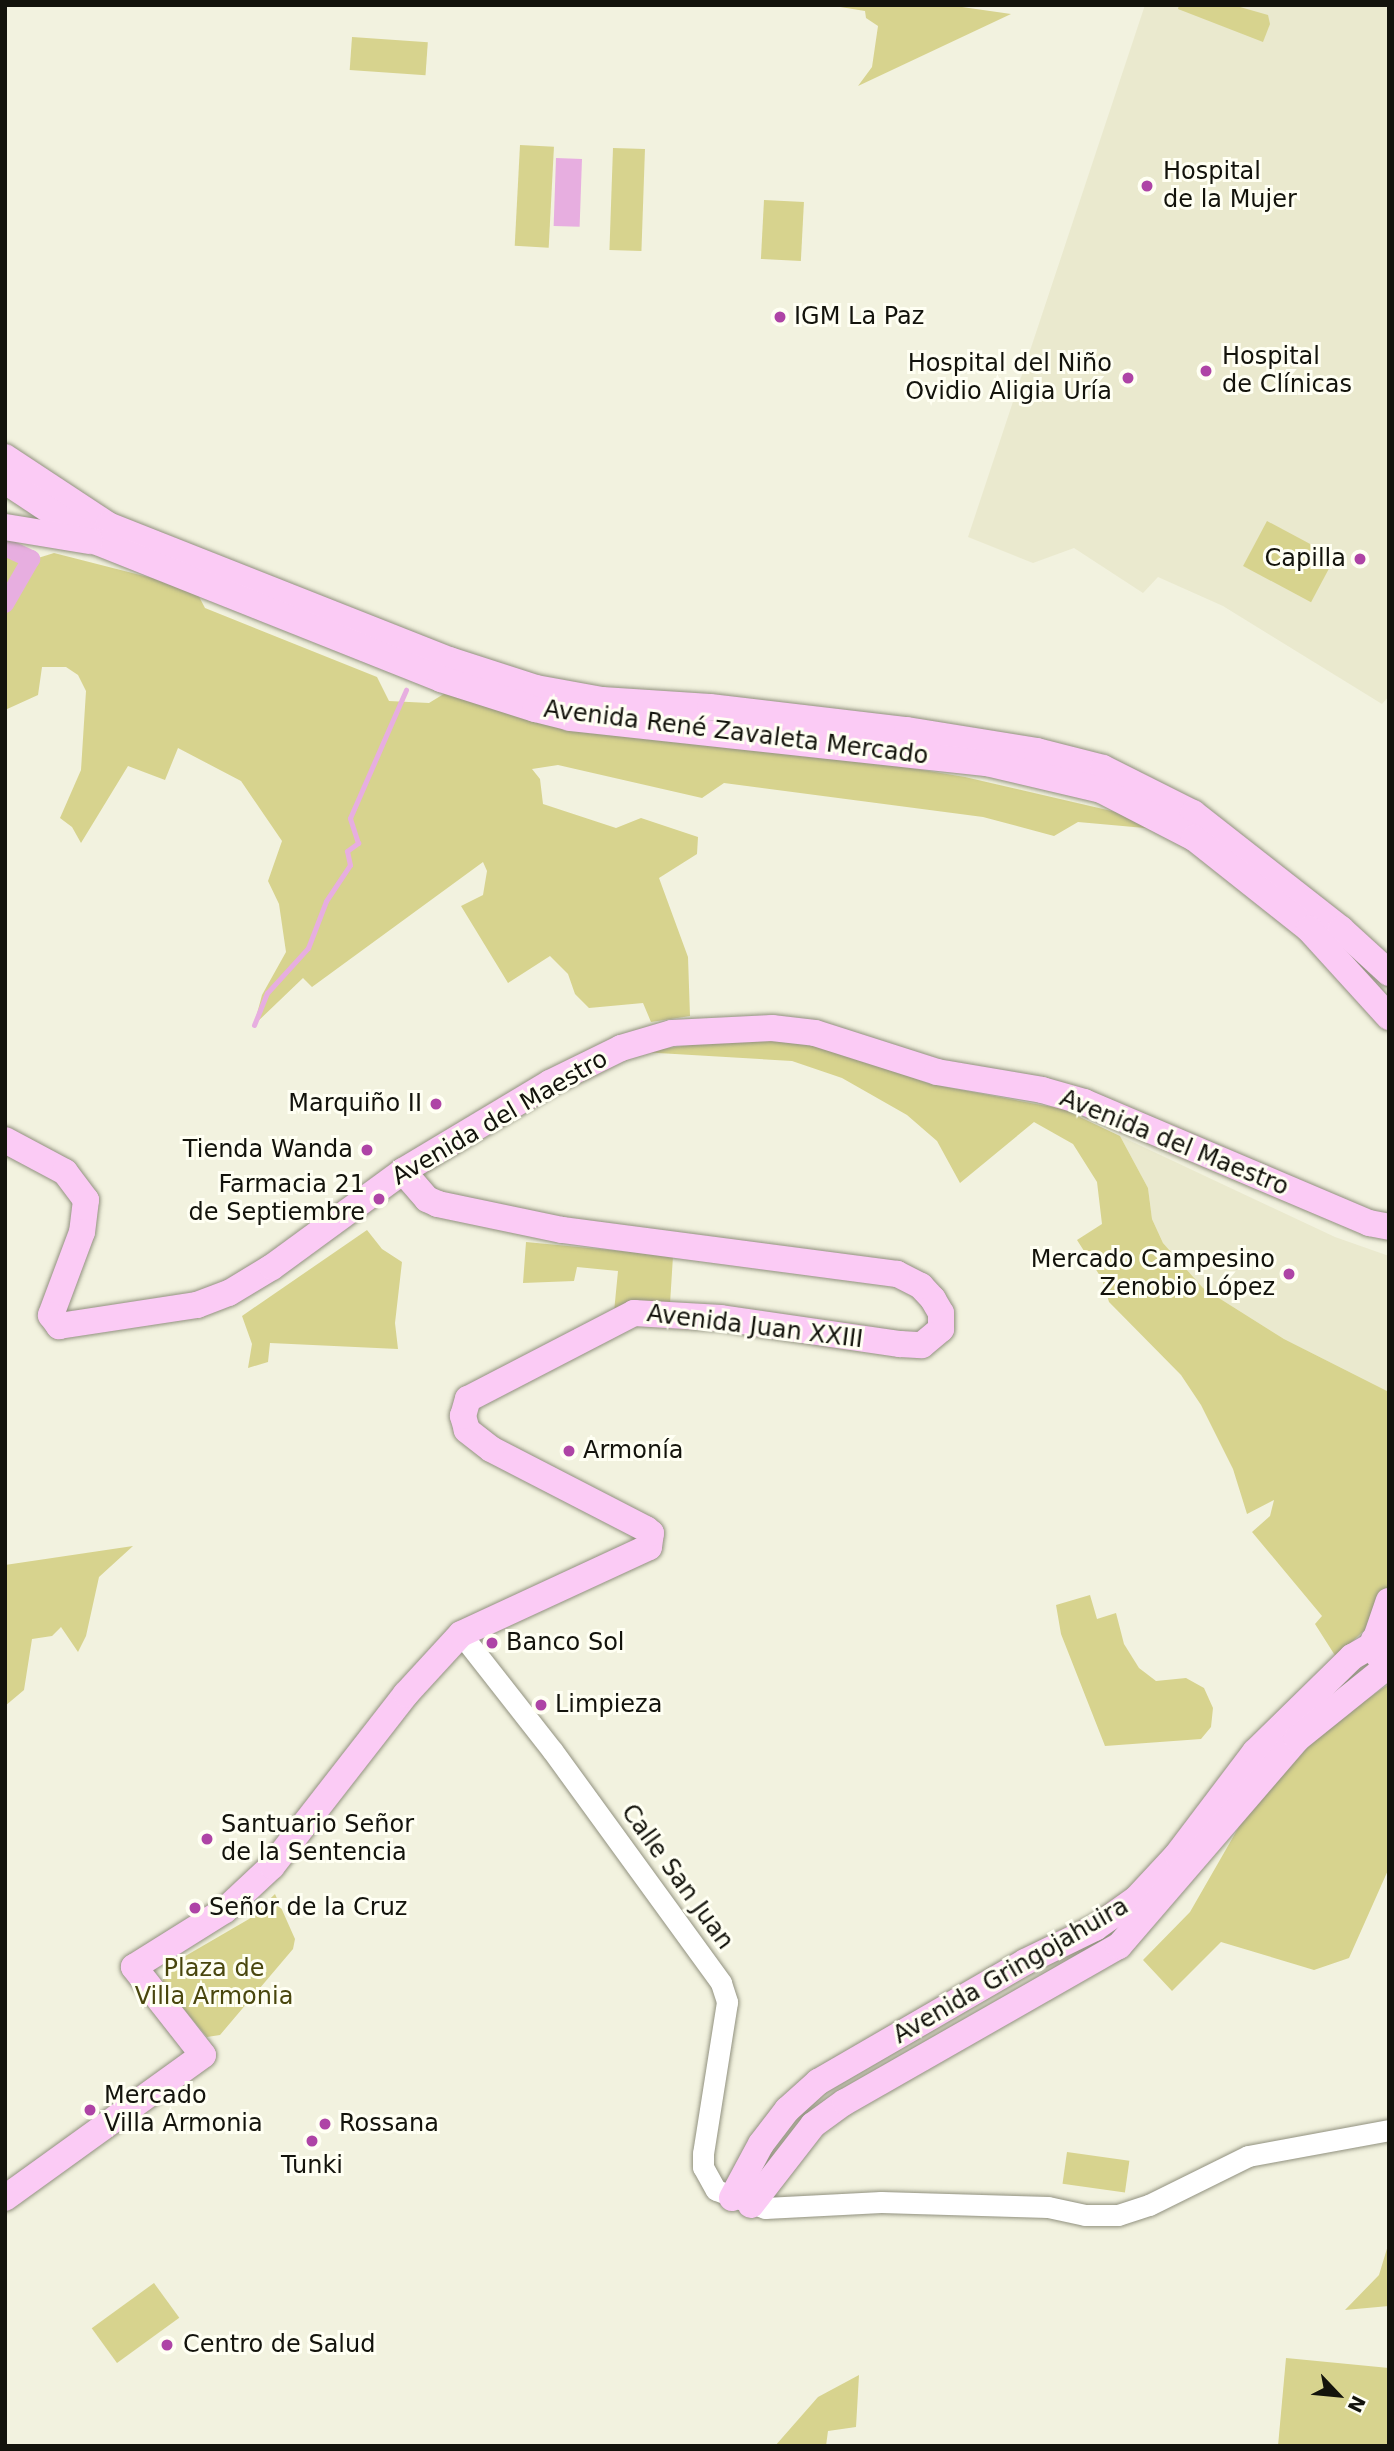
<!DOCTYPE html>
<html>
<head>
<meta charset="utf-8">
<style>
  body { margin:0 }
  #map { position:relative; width:1394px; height:2451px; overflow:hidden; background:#f2f2df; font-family:"DejaVu Sans",sans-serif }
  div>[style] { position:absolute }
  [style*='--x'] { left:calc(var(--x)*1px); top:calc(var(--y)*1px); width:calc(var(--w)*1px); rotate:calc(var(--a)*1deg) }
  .built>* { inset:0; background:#eae9ce }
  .green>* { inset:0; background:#d7d38e; transform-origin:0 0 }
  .water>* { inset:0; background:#e7aee0; transform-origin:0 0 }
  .stream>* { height:5px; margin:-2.5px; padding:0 2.5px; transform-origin:2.5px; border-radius:2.5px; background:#e7aee0 }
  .canal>* { height:18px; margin:-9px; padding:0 9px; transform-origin:9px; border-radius:9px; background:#e7aee0 }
  .roads { filter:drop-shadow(0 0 2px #91917f) drop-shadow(0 0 2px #91917f) }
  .minor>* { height:21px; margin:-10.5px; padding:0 10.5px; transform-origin:10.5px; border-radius:10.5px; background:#fff }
  .major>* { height:26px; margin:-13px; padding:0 13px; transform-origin:13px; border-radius:13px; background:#fbcbf5 }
  .dots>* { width:19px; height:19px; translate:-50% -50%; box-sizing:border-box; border:4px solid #fffff3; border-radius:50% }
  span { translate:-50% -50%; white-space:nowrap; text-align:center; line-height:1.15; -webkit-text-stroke:6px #fffff3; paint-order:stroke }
  .poi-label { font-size:24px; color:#13130c }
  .left { translate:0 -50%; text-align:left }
  .right { translate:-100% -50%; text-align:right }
  .street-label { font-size:24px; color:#13130c }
  .park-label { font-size:24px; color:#49460d }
  .frame { position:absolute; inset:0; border:7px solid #13130c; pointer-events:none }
  .north { position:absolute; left:1303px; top:2360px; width:70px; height:70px; -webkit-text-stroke:5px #fffff3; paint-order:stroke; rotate:116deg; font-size:19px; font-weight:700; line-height:28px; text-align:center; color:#13130c }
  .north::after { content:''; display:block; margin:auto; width:24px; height:32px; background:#13130c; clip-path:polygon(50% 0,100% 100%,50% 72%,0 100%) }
</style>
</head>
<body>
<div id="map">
  <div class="built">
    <div style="clip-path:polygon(1145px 5px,1389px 5px,1389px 696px,1382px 704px,1223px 606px,1158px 577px,1143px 593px,1074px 548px,1033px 563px,968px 537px)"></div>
    <div style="clip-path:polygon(1120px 1136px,1335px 1237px,1389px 1256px,1389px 1392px,1284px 1339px,1203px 1288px,1163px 1243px,1152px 1219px,1148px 1188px)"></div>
  </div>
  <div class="green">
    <div style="clip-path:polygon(828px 5px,948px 5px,1011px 14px,858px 86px,872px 67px,878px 26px,866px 18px,865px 11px)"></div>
    <div style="clip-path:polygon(1179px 5px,1233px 5px,1268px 15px,1270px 24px,1263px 42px,1178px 9px)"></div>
    <div style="left:352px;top:37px;width:76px;height:33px;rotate:4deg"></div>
    <div style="left:520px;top:145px;width:34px;height:101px;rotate:3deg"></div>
    <div style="left:613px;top:148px;width:32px;height:102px;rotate:2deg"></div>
    <div style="left:764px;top:200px;width:40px;height:59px;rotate:3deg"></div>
    <div style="left:1267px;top:521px;width:77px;height:51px;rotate:28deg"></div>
    <div style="clip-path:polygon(5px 548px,22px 563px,54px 553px,195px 589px,205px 608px,377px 677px,389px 701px,429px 703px,447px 692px,965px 777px,1116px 812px,1156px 829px,1078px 822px,1054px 836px,983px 817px,724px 783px,702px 798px,558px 765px,532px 769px,540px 779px,543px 804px,616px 828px,641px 818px,698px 837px,697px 854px,659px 878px,688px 957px,690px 1016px,651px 1022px,643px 1003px,589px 1008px,575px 994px,568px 974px,550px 956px,508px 983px,461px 906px,483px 895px,487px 871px,483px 862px,312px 987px,303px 978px,254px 1025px,262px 995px,286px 952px,279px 904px,268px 881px,282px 841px,241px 781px,178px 748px,165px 780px,128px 766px,81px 843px,72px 827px,60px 818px,81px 770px,86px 691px,78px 675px,66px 667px,42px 667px,38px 695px,5px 710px)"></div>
    <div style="clip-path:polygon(745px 1037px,835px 1049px,930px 1084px,1063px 1109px,1120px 1136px,1148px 1188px,1152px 1219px,1163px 1243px,1203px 1288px,1284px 1339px,1389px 1392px,1389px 1590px,1375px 1620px,1336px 1657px,1315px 1624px,1322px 1616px,1252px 1532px,1270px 1516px,1274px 1500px,1247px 1514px,1233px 1469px,1201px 1405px,1181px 1375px,1109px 1302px,1102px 1279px,1077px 1240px,1102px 1224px,1097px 1182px,1073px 1144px,1034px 1122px,960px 1183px,937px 1141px,907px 1115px,842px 1078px,792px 1061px,641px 1052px)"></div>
    <div style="clip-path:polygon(367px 1230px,382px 1249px,402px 1262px,395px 1323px,398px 1349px,270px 1343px,268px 1362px,248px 1368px,252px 1344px,242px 1316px)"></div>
    <div style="clip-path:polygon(526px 1242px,673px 1256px,670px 1304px,614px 1312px,618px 1271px,577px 1267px,574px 1281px,523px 1283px)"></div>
    <div style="clip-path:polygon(133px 1546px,99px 1577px,86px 1636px,78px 1652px,61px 1627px,52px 1636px,32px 1639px,24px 1690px,5px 1706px,5px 1565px)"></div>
    <div style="clip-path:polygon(1090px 1595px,1097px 1619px,1116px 1613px,1124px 1644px,1139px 1668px,1156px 1681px,1186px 1678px,1204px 1688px,1213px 1708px,1211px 1727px,1201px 1739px,1105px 1746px,1061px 1634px,1056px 1605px)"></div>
    <div style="clip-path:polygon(1389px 1684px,1389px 1868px,1349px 1958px,1314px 1970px,1221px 1942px,1172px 1991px,1143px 1960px,1190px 1912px,1244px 1818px,1325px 1728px)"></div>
    <div style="clip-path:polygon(275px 1894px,295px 1939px,293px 1949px,220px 2035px,207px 2037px,163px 1984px,163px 1969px,249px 1919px)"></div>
    <div style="left:1067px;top:2152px;width:63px;height:32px;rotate:8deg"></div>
    <div style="clip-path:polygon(1389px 2242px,1389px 2306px,1345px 2310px,1379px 2275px)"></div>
    <div style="left:154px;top:2283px;width:43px;height:77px;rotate:54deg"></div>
    <div style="clip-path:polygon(1286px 2358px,1389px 2368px,1389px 2446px,1278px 2446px)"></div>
    <div style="clip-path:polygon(859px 2375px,856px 2427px,828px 2431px,826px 2446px,775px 2446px,818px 2397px)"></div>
  </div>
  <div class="water">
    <div style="left:556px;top:158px;width:26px;height:68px;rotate:2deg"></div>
  </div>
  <div class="stream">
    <div style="--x:254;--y:1025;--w:35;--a:-68"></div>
    <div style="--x:267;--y:993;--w:61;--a:-47.7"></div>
    <div style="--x:308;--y:948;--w:50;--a:-69"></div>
    <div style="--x:326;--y:901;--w:43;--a:-56.3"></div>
    <div style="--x:350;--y:865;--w:14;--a:-102"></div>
    <div style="--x:347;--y:851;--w:14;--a:-36"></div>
    <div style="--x:358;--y:843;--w:26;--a:-108"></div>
    <div style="--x:350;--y:818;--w:140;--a:-66.4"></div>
  </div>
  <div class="canal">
    <div style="--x:5;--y:547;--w:29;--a:25"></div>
    <div style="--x:31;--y:559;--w:52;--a:120"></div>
  </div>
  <div class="roads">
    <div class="minor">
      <div style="--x:461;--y:1634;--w:147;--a:51.9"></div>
      <div style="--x:552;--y:1750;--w:288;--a:54"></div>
      <div style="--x:721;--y:1983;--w:20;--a:72"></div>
      <div style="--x:727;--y:2002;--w:153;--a:99"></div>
      <div style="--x:703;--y:2153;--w:14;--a:90"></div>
      <div style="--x:703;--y:2167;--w:26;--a:61"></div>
      <div style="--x:716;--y:2190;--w:52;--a:20.2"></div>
      <div style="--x:765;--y:2208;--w:116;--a:-3"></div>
      <div style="--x:881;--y:2202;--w:167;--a:1.7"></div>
      <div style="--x:1048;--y:2207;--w:38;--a:12"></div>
      <div style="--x:1085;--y:2215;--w:33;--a:0"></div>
      <div style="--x:1118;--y:2215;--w:33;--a:-18"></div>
      <div style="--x:1149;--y:2205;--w:110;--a:-26.3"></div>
      <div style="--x:1248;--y:2156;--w:143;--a:-10.4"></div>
    </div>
    <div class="major">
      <div style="--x:5;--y:457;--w:123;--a:33.4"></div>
      <div style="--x:108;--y:525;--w:367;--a:21.6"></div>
      <div style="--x:449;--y:660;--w:91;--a:17.8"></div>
      <div style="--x:536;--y:688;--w:67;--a:10.3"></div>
      <div style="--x:602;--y:700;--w:108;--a:3.7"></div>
      <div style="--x:710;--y:707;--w:198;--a:6.7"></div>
      <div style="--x:907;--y:730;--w:132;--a:9.2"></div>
      <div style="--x:1037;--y:751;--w:68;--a:14.4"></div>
      <div style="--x:1103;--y:768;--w:101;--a:26.6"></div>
      <div style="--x:1193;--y:813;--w:188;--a:38.1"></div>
      <div style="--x:1341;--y:929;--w:65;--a:42.5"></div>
      <div style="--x:5;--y:481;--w:110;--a:33.5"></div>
      <div style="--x:97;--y:542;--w:370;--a:21.7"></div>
      <div style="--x:441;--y:679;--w:99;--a:17.7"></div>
      <div style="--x:535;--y:709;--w:36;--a:14"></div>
      <div style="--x:570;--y:718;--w:419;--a:6.2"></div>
      <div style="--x:987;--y:763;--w:117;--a:13.3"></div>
      <div style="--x:1101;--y:790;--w:105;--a:27.3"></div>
      <div style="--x:1194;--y:838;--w:147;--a:38.4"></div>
      <div style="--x:1309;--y:929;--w:119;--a:47.7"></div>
      <div style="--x:5;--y:527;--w:86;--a:9.4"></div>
      <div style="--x:5;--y:1140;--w:68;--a:28.1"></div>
      <div style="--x:65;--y:1172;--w:35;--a:53"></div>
      <div style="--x:86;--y:1200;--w:32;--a:97"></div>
      <div style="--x:82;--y:1232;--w:89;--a:110.5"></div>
      <div style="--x:51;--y:1315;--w:14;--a:54"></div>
      <div style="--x:59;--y:1326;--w:140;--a:-8.7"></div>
      <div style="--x:197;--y:1305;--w:34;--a:-21"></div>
      <div style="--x:229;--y:1293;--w:50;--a:-31.2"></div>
      <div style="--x:272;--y:1267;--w:162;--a:-36.2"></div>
      <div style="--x:403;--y:1171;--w:171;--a:-30.9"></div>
      <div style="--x:550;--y:1083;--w:79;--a:-26.2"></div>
      <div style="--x:621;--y:1048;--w:53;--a:-16.4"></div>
      <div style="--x:672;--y:1033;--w:100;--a:-2.9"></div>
      <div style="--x:772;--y:1028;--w:43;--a:6.6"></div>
      <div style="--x:815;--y:1033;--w:128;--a:17.7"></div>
      <div style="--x:937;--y:1072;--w:107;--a:9.7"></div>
      <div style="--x:1042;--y:1090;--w:44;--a:15.9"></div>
      <div style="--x:1084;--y:1102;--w:310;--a:23"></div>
      <div style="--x:1369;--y:1223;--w:20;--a:11"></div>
      <div style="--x:1377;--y:1635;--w:36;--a:-71"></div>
      <div style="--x:1381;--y:1659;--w:11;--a:-128"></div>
      <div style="--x:1374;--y:1650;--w:10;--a:-90"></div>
      <div style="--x:1374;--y:1640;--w:18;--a:-34"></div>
      <div style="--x:5;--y:2198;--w:244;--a:-35.8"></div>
      <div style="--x:203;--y:2055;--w:112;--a:-128.1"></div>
      <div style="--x:134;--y:1967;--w:107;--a:-32.1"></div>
      <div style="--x:225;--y:1910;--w:64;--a:-43.1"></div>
      <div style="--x:272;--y:1866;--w:218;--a:-52.1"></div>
      <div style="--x:406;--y:1694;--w:81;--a:-47.5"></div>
      <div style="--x:461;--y:1634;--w:207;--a:-24.8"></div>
      <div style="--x:649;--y:1547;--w:14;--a:-82"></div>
      <div style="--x:651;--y:1533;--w:6;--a:-141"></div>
      <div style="--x:646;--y:1529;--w:174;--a:-152.7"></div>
      <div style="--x:491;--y:1449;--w:31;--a:-142"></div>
      <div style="--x:467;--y:1430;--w:15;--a:-106"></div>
      <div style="--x:463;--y:1416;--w:18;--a:-74"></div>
      <div style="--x:468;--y:1399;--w:187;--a:-27.4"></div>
      <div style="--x:634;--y:1313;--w:87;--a:3.3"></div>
      <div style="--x:721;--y:1318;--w:181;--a:8.3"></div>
      <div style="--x:900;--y:1344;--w:22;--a:3"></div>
      <div style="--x:922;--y:1345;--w:25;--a:-40"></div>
      <div style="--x:941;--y:1329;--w:16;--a:-90"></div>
      <div style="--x:941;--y:1313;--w:16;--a:-120"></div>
      <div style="--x:933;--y:1299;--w:18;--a:-133"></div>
      <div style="--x:921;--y:1286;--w:27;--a:-153"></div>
      <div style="--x:897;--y:1274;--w:338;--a:-172.5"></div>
      <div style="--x:562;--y:1230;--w:127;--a:-168.2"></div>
      <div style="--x:438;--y:1204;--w:12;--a:-156"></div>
      <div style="--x:427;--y:1199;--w:37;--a:-131"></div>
      <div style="--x:732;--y:2198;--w:61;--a:-61.8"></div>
      <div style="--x:761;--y:2144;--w:43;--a:-52.6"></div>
      <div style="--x:787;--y:2110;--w:42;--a:-42.1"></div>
      <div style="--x:818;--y:2082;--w:239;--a:-30.1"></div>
      <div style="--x:1025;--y:1962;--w:78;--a:-25.9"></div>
      <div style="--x:1095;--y:1928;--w:50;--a:-35.3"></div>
      <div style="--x:1136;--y:1899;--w:60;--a:-47"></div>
      <div style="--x:1177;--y:1855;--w:129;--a:-52.9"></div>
      <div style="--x:1255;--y:1752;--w:136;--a:-44.4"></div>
      <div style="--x:1352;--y:1657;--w:24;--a:-30"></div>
      <div style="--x:751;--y:2205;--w:101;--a:-52.2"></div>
      <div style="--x:813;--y:2125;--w:39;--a:-36"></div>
      <div style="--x:845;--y:2102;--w:315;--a:-29.7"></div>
      <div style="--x:1119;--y:1946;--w:273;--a:-49.3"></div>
      <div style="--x:1297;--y:1739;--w:118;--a:-38.8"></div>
    </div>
  </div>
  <div class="dots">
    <div style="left:1147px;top:186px;background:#ae44a6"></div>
    <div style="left:780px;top:317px;background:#ae44a6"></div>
    <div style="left:1206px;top:371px;background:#ae44a6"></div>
    <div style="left:1128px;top:378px;background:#ae44a6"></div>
    <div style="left:1360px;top:559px;background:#ae44a6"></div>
    <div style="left:436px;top:1104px;background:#ae44a6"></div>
    <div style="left:367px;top:1150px;background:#ae44a6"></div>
    <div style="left:379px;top:1199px;background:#ae44a6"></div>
    <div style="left:1289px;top:1274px;background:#ae44a6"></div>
    <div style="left:569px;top:1451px;background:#ae44a6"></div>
    <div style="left:492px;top:1643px;background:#ae44a6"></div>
    <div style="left:541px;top:1705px;background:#ae44a6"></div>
    <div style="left:207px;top:1839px;background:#ae44a6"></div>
    <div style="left:195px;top:1908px;background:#ae44a6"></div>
    <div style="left:90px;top:2110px;background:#ae44a6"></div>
    <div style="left:325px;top:2124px;background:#ae44a6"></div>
    <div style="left:312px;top:2141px;background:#ae44a6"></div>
    <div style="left:167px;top:2345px;background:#ae44a6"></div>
  </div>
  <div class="poi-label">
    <span class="left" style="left:1163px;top:186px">Hospital<br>de la Mujer</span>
    <span class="left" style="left:794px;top:317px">IGM La Paz</span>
    <span class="left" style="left:1222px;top:371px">Hospital<br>de Clínicas</span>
    <span class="right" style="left:1112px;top:378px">Hospital del Niño<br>Ovidio Aligia Uría</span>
    <span class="right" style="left:1346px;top:559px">Capilla</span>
    <span class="right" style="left:422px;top:1104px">Marquiño II</span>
    <span class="right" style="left:353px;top:1150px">Tienda Wanda</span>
    <span class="right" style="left:365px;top:1199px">Farmacia 21<br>de Septiembre</span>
    <span class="right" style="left:1275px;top:1274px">Mercado Campesino<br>Zenobio López</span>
    <span class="left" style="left:583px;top:1451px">Armonía</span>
    <span class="left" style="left:506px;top:1643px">Banco Sol</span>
    <span class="left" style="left:555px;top:1705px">Limpieza</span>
    <span class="left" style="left:221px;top:1839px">Santuario Señor<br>de la Sentencia</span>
    <span class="left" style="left:209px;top:1908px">Señor de la Cruz</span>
    <span class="left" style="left:104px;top:2110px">Mercado<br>Villa Armonia</span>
    <span class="left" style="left:339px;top:2124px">Rossana</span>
    <span style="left:312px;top:2166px">Tunki</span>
    <span class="left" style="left:183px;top:2345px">Centro de Salud</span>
  </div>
  <div class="street-label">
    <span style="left:736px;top:733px;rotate:7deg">Avenida René Zavaleta Mercado</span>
    <span style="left:500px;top:1118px;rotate:-30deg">Avenida del Maestro</span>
    <span style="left:1174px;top:1143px;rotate:22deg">Avenida del Maestro</span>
    <span style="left:755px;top:1327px;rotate:7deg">Avenida Juan XXIII</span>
    <span style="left:677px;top:1877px;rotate:54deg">Calle San Juan</span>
    <span style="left:1011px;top:1971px;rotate:-30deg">Avenida Gringojahuira</span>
  </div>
  <div class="park-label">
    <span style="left:214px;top:1983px">Plaza de<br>Villa Armonia</span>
  </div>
  <div class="frame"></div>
  <div class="north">N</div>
</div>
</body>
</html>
